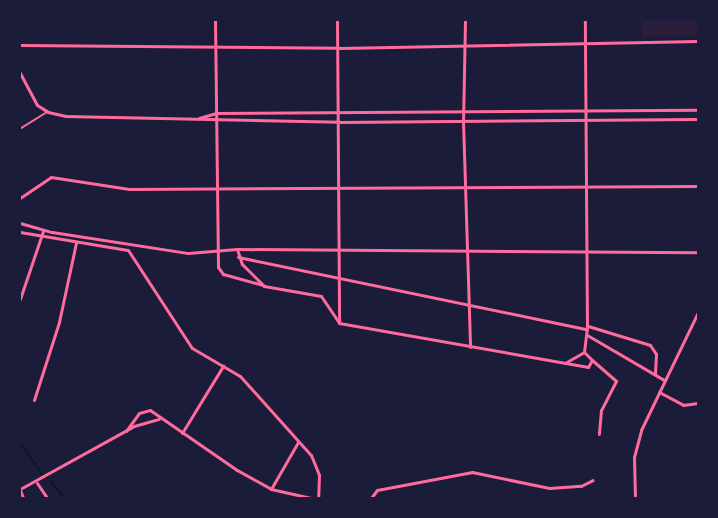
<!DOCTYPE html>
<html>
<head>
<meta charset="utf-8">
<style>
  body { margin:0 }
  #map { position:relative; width:718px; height:518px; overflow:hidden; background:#1b1b3a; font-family:"Archivo Narrow",sans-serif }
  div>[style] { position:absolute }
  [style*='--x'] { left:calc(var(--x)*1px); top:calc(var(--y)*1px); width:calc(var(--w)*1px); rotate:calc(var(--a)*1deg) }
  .green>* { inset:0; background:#2a1e3b; transform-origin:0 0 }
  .stream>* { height:1.5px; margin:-0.75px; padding:0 0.75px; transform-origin:0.75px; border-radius:0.75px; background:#12122b }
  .service>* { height:1.5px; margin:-0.75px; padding:0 0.75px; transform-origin:0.75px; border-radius:0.75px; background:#ff6b9d }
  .minor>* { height:3px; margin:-1.5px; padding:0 1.5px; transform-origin:1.5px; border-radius:1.5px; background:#ff6b9d }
  .tertiary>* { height:3px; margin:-1.5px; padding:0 1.5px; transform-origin:1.5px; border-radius:1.5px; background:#ff6b9d }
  span { translate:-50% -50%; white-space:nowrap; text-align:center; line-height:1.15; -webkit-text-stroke:5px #1b1b3a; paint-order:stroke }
  .frame { position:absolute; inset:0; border:21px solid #1b1b3a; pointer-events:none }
</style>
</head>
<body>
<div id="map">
  <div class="green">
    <div style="left:642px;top:20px;width:56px;height:16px"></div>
  </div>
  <div class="stream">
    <div style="--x:20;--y:441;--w:40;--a:56"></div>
    <div style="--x:51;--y:482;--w:21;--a:49"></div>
  </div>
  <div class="service">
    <div style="--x:20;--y:129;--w:32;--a:-32"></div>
  </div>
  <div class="minor">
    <div style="--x:215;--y:20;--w:247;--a:89.3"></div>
    <div style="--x:218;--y:267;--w:9;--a:54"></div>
    <div style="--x:223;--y:274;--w:41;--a:15.4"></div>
    <div style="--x:337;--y:20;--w:303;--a:89.6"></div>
    <div style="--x:465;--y:20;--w:101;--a:91.1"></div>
    <div style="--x:463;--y:121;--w:226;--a:88.2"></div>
    <div style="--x:20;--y:45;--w:319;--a:0.5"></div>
    <div style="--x:339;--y:48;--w:359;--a:-1.1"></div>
    <div style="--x:20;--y:73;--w:36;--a:62"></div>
    <div style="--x:37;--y:105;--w:13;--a:32"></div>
    <div style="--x:48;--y:112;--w:17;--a:13"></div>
    <div style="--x:65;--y:116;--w:275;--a:1.2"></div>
    <div style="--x:340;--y:122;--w:358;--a:-0.5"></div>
    <div style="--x:199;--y:118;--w:18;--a:-16"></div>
    <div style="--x:216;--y:113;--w:482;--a:-0.4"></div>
    <div style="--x:20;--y:198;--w:37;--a:-34"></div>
    <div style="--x:51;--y:177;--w:79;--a:8.7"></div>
    <div style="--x:129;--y:189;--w:569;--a:-0.3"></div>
    <div style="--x:20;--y:223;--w:33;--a:16"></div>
    <div style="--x:52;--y:232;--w:138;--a:8.8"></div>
    <div style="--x:188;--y:253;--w:49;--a:-4.7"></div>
    <div style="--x:237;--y:249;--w:461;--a:0.4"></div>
    <div style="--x:20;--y:232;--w:109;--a:9.5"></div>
    <div style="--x:128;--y:250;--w:117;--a:56.9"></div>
    <div style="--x:192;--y:348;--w:56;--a:30.3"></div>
    <div style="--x:240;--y:376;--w:106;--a:48.1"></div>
    <div style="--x:311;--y:455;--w:22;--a:68"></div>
    <div style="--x:319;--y:475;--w:23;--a:92"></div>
    <div style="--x:237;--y:249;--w:16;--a:72"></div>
    <div style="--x:242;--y:264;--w:31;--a:45"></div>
    <div style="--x:264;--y:286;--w:58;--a:10"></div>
    <div style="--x:321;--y:296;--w:32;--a:56"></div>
    <div style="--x:339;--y:323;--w:253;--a:10"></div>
    <div style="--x:588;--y:367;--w:8;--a:-60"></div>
    <div style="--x:592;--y:360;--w:11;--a:-135"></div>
    <div style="--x:584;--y:352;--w:23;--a:-83"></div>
    <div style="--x:587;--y:329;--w:309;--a:-90.4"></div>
    <div style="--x:238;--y:257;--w:356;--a:11.7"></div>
    <div style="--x:20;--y:299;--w:72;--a:-71.3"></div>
    <div style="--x:588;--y:326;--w:65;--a:17"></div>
    <div style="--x:650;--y:345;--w:11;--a:56"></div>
    <div style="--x:656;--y:354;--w:20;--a:93"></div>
    <div style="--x:587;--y:335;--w:89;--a:30.3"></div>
    <div style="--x:592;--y:360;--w:32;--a:41"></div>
    <div style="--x:616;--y:381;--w:33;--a:117"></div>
    <div style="--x:601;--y:410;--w:24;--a:95"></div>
    <div style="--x:565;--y:363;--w:22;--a:-30"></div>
    <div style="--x:659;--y:392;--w:27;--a:28"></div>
    <div style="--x:683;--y:405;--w:15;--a:-8"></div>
    <div style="--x:34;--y:400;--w:82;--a:-72.2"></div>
    <div style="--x:59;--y:322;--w:81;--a:-77.9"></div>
    <div style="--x:182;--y:433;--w:79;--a:-58.5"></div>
    <div style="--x:37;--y:483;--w:18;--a:56"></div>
    <div style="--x:271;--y:489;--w:54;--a:-60.1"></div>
    <div style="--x:20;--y:490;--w:9;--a:69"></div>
    <div style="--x:371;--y:498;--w:10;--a:-53"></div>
    <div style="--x:377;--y:490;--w:97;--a:-10.7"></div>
    <div style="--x:472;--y:472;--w:79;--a:11.7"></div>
    <div style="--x:549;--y:488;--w:32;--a:-4"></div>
    <div style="--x:581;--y:486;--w:13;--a:-27"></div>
  </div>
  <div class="tertiary">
    <div style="--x:126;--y:431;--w:22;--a:-54"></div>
    <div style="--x:139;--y:413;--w:11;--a:-15"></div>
    <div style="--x:150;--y:410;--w:106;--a:34.6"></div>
    <div style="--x:237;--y:470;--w:39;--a:29"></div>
    <div style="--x:271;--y:489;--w:41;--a:12.7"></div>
    <div style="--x:20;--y:489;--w:130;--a:-28.9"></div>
    <div style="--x:134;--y:426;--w:26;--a:-16"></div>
    <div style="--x:635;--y:498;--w:41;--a:-91.4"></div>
    <div style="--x:634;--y:457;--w:28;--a:-75"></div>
    <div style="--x:641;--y:430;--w:131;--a:-64.2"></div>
  </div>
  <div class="frame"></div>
</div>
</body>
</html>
